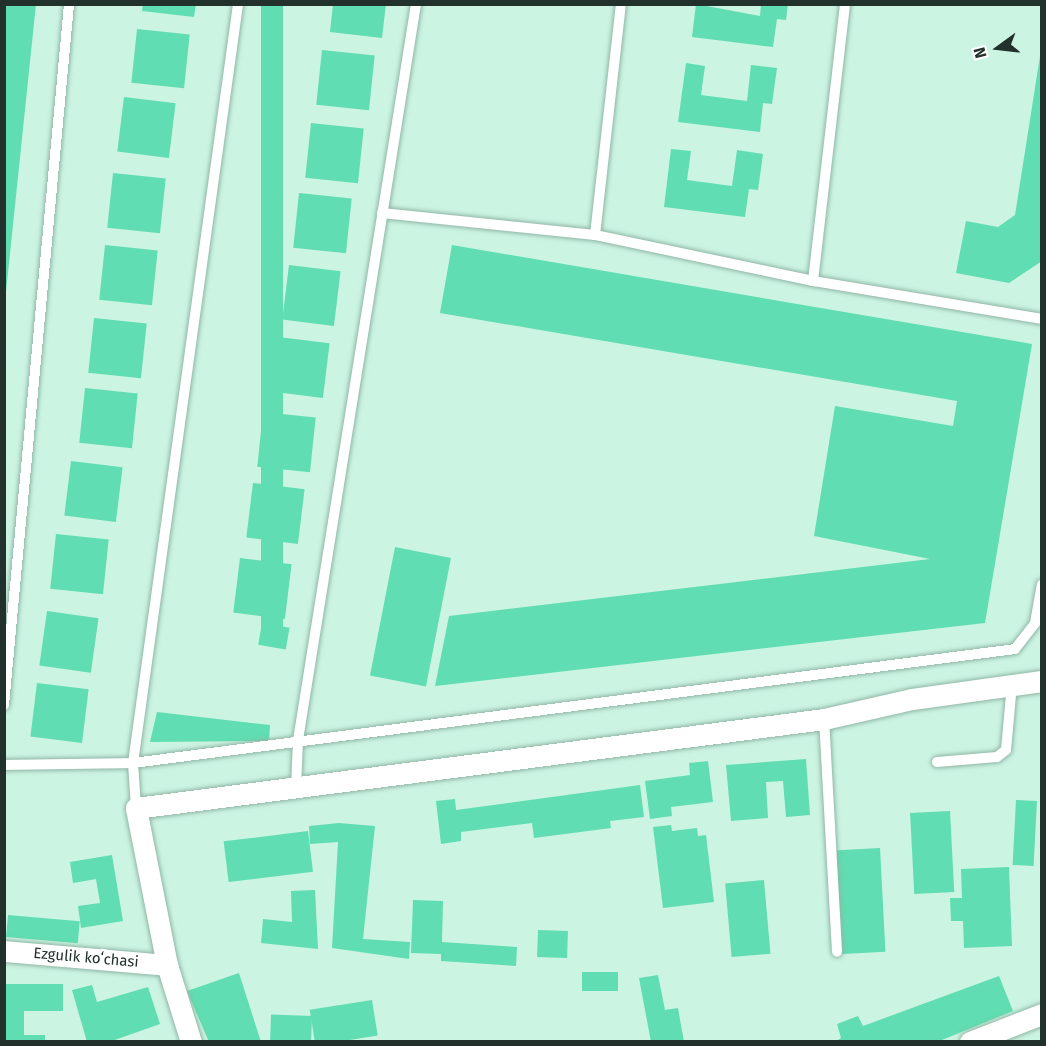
<!DOCTYPE html>
<html>
<head>
<meta charset="utf-8">
<style>
  body { margin:0 }
  #map { position:relative; width:1046px; height:1046px; overflow:hidden; background:#ccf4e3; font-family:"Fira Sans",sans-serif }
  div>[style] { position:absolute }
  [style*='--x'] { left:calc(var(--x)*1px); top:calc(var(--y)*1px); width:calc(var(--w)*1px); rotate:calc(var(--a)*1deg) }
  .building>* { inset:0; background:#60ddb2; transform-origin:0 0 }
  .roads { filter:drop-shadow(0 0 2px #90b6a6) drop-shadow(0 0 2px #90b6a6) }
  .lane>* { height:10px; margin:-5px; padding:0 5px; transform-origin:5px; border-radius:5px; background:#fff }
  .street>* { height:21px; margin:-10.5px; padding:0 10.5px; transform-origin:10.5px; border-radius:10.5px; background:#fff }
  span { translate:-50% -50%; white-space:nowrap; text-align:center; line-height:1.15; -webkit-text-stroke:4.5px #fff; paint-order:stroke }
  .street-label { font-size:15px; color:#22312b }
  .frame { position:absolute; inset:0; border:6px solid #22312b; pointer-events:none }
  .north { position:absolute; left:968px; top:18px; width:60px; height:60px; -webkit-text-stroke:4px #fff; paint-order:stroke; rotate:255deg; font-size:16px; font-weight:700; line-height:24px; text-align:center; color:#22312b }
  .north::after { content:''; display:block; margin:auto; width:21px; height:27px; background:#22312b; clip-path:polygon(50% 0,100% 100%,50% 72%,0 100%) }
</style>
</head>
<body>
<div id="map">
  <div class="building">
    <div style="clip-path:polygon(4px 4px,36px 4px,6px 292px,4px 291px)"></div>
    <div style="clip-path:polygon(143px 4px,196px 4px,194px 17px,142px 11px)"></div>
    <div style="left:261px;top:4px;width:22px;height:634px"></div>
    <div style="clip-path:polygon(333px 4px,386px 4px,382px 38px,330px 32px)"></div>
    <div style="clip-path:polygon(696px 4px,760px 16px,761px 4px,788px 4px,786px 20px,777px 19px,773px 47px,692px 37px)"></div>
    <div style="left:137px;top:29px;width:53px;height:54px;rotate:6deg"></div>
    <div style="left:322px;top:50px;width:53px;height:55px;rotate:6deg"></div>
    <div style="clip-path:polygon(1040px 56px,1042px 261px,1009px 283px,956px 273px,966px 221px,998px 227px,1015px 215px)"></div>
    <div style="clip-path:polygon(686px 63px,705px 66px,701px 95px,747px 101px,751px 65px,777px 68px,772px 104px,763px 103px,760px 132px,678px 122px)"></div>
    <div style="left:124px;top:97px;width:52px;height:55px;rotate:7deg"></div>
    <div style="left:311px;top:123px;width:53px;height:55px;rotate:6deg"></div>
    <div style="clip-path:polygon(671px 149px,691px 151px,687px 180px,732px 186px,737px 150px,763px 154px,758px 190px,749px 189px,745px 217px,664px 207px)"></div>
    <div style="left:113px;top:173px;width:53px;height:55px;rotate:6deg"></div>
    <div style="left:299px;top:193px;width:53px;height:55px;rotate:6deg"></div>
    <div style="left:105px;top:245px;width:53px;height:55px;rotate:6deg"></div>
    <div style="clip-path:polygon(452px 245px,1032px 344px,985px 623px,435px 686px,449px 616px,930px 559px,814px 536px,835px 406px,953px 426px,957px 401px,440px 313px)"></div>
    <div style="left:289px;top:265px;width:52px;height:55px;rotate:7deg"></div>
    <div style="left:94px;top:318px;width:53px;height:55px;rotate:6deg"></div>
    <div style="left:278px;top:337px;width:52px;height:55px;rotate:7deg"></div>
    <div style="left:85px;top:388px;width:53px;height:55px;rotate:6deg"></div>
    <div style="left:263px;top:412px;width:53px;height:55px;rotate:6deg"></div>
    <div style="left:71px;top:461px;width:52px;height:55px;rotate:7deg"></div>
    <div style="left:253px;top:483px;width:52px;height:55px;rotate:7deg"></div>
    <div style="left:56px;top:534px;width:53px;height:55px;rotate:6deg"></div>
    <div style="left:395px;top:547px;width:57px;height:131px;rotate:11deg"></div>
    <div style="left:240px;top:558px;width:52px;height:55px;rotate:7deg"></div>
    <div style="left:47px;top:611px;width:52px;height:55px;rotate:8deg"></div>
    <div style="left:262px;top:623px;width:28px;height:22px;rotate:10deg"></div>
    <div style="left:37px;top:683px;width:52px;height:54px;rotate:7deg"></div>
    <div style="clip-path:polygon(157px 712px,270px 725px,269px 741px,150px 742px)"></div>
    <div style="clip-path:polygon(806px 759px,810px 815px,786px 817px,783px 781px,766px 782px,768px 818px,731px 821px,726px 765px)"></div>
    <div style="clip-path:polygon(708px 761px,713px 802px,671px 807px,672px 816px,650px 819px,645px 781px,690px 775px,689px 763px)"></div>
    <div style="clip-path:polygon(640px 785px,644px 817px,610px 821px,611px 828px,534px 838px,532px 823px,461px 832px,461px 841px,441px 844px,436px 801px,455px 799px,456px 810px)"></div>
    <div style="left:1016px;top:800px;width:21px;height:65px;rotate:3deg"></div>
    <div style="left:950px;top:811px;width:81px;height:40px;rotate:87deg"></div>
    <div style="clip-path:polygon(339px 823px,375px 826px,363px 939px,410px 942px,409px 959px,332px 948px,338px 842px,310px 844px,309px 826px)"></div>
    <div style="clip-path:polygon(671px 825px,672px 831px,697px 828px,698px 836px,706px 835px,714px 902px,663px 908px,653px 827px)"></div>
    <div style="left:308px;top:831px;width:41px;height:85px;rotate:83deg"></div>
    <div style="left:880px;top:848px;width:104px;height:47px;rotate:87deg"></div>
    <div style="clip-path:polygon(112px 855px,123px 921px,81px 928px,78px 906px,100px 903px,96px 879px,73px 883px,70px 862px)"></div>
    <div style="clip-path:polygon(1009px 867px,1012px 946px,964px 948px,963px 921px,951px 921px,950px 898px,962px 898px,961px 869px)"></div>
    <div style="left:764px;top:880px;width:74px;height:39px;rotate:85deg"></div>
    <div style="clip-path:polygon(315px 890px,318px 949px,261px 943px,263px 919px,292px 922px,291px 891px)"></div>
    <div style="clip-path:polygon(413px 900px,443px 901px,442px 942px,517px 947px,516px 966px,441px 961px,441px 954px,411px 953px)"></div>
    <div style="left:8px;top:915px;width:72px;height:22px;rotate:5deg"></div>
    <div style="left:538px;top:930px;width:30px;height:27px;rotate:2deg"></div>
    <div style="left:582px;top:972px;width:36px;height:19px"></div>
    <div style="clip-path:polygon(239px 973px,261px 1042px,209px 1042px,187px 991px)"></div>
    <div style="clip-path:polygon(658px 975px,665px 1010px,678px 1008px,684px 1042px,651px 1042px,639px 978px)"></div>
    <div style="clip-path:polygon(999px 976px,1013px 1011px,937px 1042px,835px 1042px,841px 1038px,837px 1024px,858px 1016px,863px 1026px)"></div>
    <div style="clip-path:polygon(4px 984px,63px 984px,63px 1011px,24px 1011px,24px 1035px,45px 1035px,45px 1042px,4px 1042px)"></div>
    <div style="clip-path:polygon(92px 985px,97px 1002px,148px 987px,160px 1024px,109px 1042px,87px 1042px,72px 990px)"></div>
    <div style="left:372px;top:1000px;width:36px;height:63px;rotate:81deg"></div>
    <div style="left:312px;top:1016px;width:26px;height:41px;rotate:92deg"></div>
  </div>
  <div class="roads">
    <div class="lane">
      <div style="--x:382;--y:213;--w:214;--a:5.9"></div>
      <div style="--x:595;--y:235;--w:223;--a:11.9"></div>
      <div style="--x:813;--y:281;--w:232;--a:9.4"></div>
      <div style="--x:595;--y:235;--w:232;--a:-83.6"></div>
      <div style="--x:813;--y:281;--w:279;--a:-83.4"></div>
      <div style="--x:4;--y:705;--w:704;--a:-84.7"></div>
      <div style="--x:824;--y:719;--w:233;--a:86.8"></div>
      <div style="--x:937;--y:762;--w:60;--a:-4.8"></div>
      <div style="--x:997;--y:757;--w:11;--a:-38"></div>
      <div style="--x:1006;--y:750;--w:66;--a:-84.8"></div>
      <div style="--x:4;--y:765;--w:129;--a:-0.9"></div>
      <div style="--x:133;--y:763;--w:889;--a:-7.36"></div>
      <div style="--x:1015;--y:649;--w:33;--a:-52"></div>
      <div style="--x:1035;--y:623;--w:39;--a:-80"></div>
      <div style="--x:296;--y:788;--w:48;--a:-87.6"></div>
      <div style="--x:298;--y:740;--w:745;--a:-80.89"></div>
      <div style="--x:136;--y:808;--w:45;--a:-93.8"></div>
      <div style="--x:133;--y:763;--w:766;--a:-82.12"></div>
    </div>
    <div class="street">
      <div style="--x:4;--y:951;--w:164;--a:4.9"></div>
      <div style="--x:191;--y:1042;--w:81;--a:-107.3"></div>
      <div style="--x:167;--y:965;--w:160;--a:-101.2"></div>
      <div style="--x:136;--y:808;--w:694;--a:-7.37"></div>
      <div style="--x:824;--y:719;--w:90;--a:-12.8"></div>
      <div style="--x:912;--y:699;--w:131;--a:-7.9"></div>
      <div style="--x:970;--y:1042;--w:77;--a:-21.3"></div>
    </div>
  </div>
  <div class="street-label">
    <span style="left:86px;top:958px;rotate:5deg">Ezgulik koʻchasi</span>
  </div>
  <div class="frame"></div>
  <div class="north">N</div>
</div>
</body>
</html>
